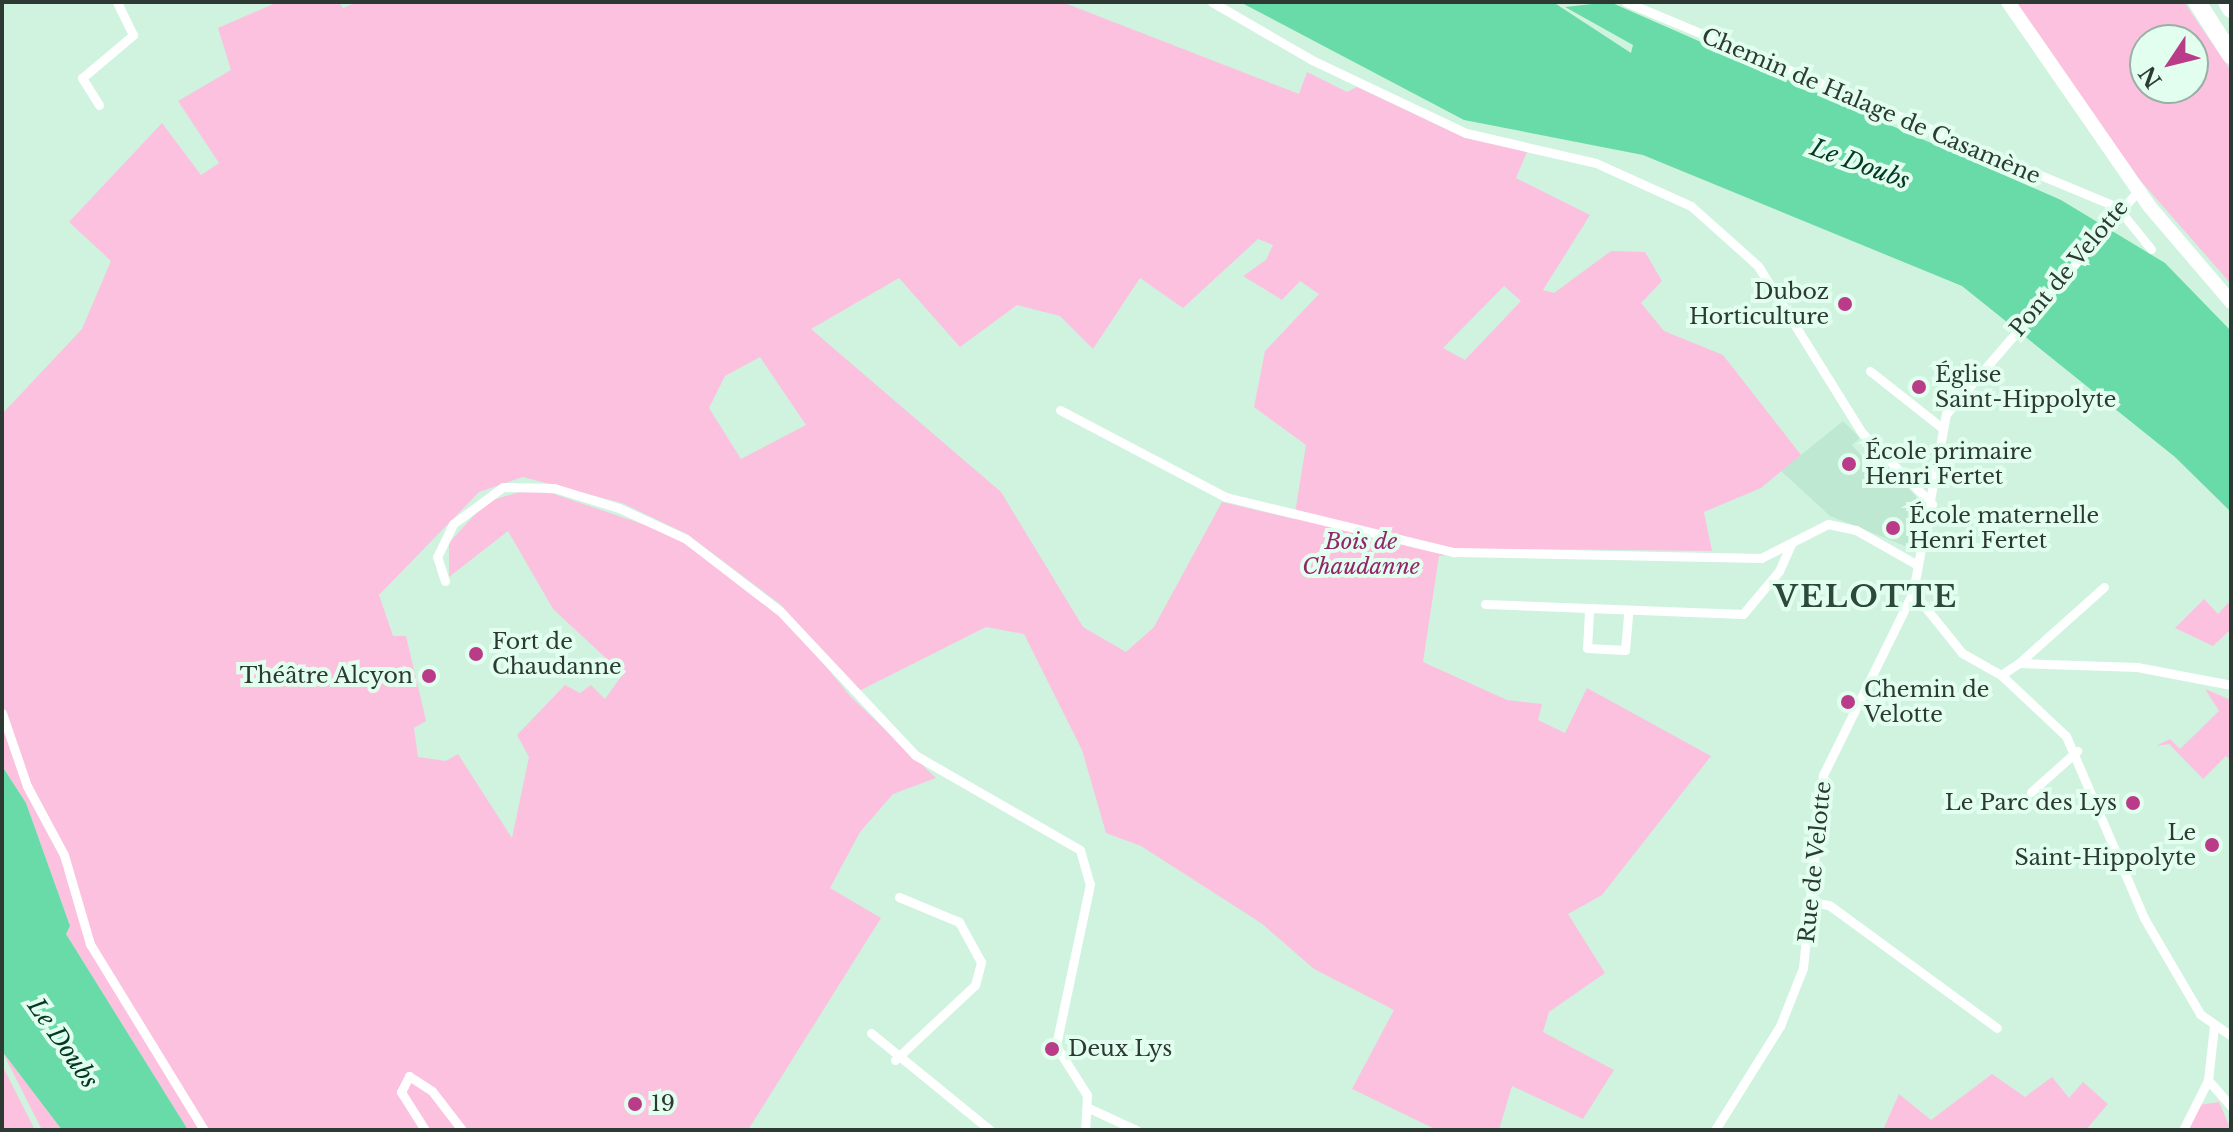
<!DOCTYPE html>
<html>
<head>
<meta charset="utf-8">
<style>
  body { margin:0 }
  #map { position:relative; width:2233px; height:1132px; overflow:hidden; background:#d0f3e0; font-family:"Libre Baskerville",serif }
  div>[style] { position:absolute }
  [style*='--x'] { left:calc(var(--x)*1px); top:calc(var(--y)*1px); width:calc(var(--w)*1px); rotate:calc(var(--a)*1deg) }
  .built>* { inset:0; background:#bee8d2 }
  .green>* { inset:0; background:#fbc1de }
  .water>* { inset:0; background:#68dba8 }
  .street>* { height:9px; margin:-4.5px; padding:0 4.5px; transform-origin:4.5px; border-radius:4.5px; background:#fff }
  .secondary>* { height:14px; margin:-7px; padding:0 7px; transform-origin:7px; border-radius:7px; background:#fff }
  .highway>* { height:18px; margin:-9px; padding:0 9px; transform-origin:9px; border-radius:9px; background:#fff }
  .dots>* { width:22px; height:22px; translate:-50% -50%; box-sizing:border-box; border:4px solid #e2feef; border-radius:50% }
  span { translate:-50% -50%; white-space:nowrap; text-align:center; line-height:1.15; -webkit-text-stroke:8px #e2feef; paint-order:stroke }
  .street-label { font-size:22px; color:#2c3a33 }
  .poi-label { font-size:22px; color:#2c3a33 }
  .right { translate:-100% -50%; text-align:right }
  .left { translate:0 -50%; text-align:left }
  .park-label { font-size:22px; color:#922569; font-style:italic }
  .water-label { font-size:24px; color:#043925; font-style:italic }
  .district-label { font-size:30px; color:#2c4a3c; font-weight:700; letter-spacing:2px }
  .frame { position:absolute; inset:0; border:4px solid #2c3a33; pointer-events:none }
  .north { position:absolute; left:2129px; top:24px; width:80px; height:80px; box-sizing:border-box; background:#e2feef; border:2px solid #99b0a4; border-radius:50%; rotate:235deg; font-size:22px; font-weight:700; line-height:32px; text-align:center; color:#2c3a33 }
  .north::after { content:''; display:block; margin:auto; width:28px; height:36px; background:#ba3c89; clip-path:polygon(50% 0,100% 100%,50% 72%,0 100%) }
</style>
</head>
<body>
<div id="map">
  <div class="built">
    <div style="clip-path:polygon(1843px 421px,1860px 438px,1852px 445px,1867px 462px,1880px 458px,1920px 501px,1910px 548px,1830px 516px,1781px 471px)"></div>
  </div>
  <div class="green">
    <div style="clip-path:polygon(evenodd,278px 2px,339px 2px,343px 8px,357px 2px,1062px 2px,1299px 94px,1307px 72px,1347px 92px,1357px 87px,1463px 137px,1527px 152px,1516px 178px,1590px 215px,1543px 290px,1554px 293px,1611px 251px,1645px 252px,1662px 281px,1641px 303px,1664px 331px,1723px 355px,1801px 455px,1761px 488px,1704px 512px,1712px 551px,1534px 549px,1439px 556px,1423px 662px,1507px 700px,1542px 704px,1538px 720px,1565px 733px,1587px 688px,1711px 756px,1602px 895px,1568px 914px,1605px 973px,1549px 1012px,1543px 1032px,1614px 1070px,1583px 1119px,1512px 1086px,1499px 1130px,1437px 1130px,1352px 1089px,1394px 1010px,1314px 969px,1261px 923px,1141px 846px,1106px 833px,1082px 750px,1024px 634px,986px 627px,859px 691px,780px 604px,687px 534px,622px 503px,523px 477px,479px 492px,379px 595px,393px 636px,406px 636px,424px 712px,426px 721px,414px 728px,418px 757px,446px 761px,458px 754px,512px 838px,529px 757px,517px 735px,565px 685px,580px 693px,591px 685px,605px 699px,623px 674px,553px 609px,508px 531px,449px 577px,449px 543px,486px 502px,526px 490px,554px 494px,686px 539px,780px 611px,851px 697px,936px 778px,893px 794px,860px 832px,830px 888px,881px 918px,748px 1130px,188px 1130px,66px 934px,70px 926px,26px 803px,2px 766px,2px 414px,82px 329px,111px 261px,69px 222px,162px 123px,201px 175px,219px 163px,178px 101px,231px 70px,218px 28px,278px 2px,1258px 239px,1273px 245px,1266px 260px,1243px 276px,1282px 300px,1300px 281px,1319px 294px,1265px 351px,1254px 407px,1306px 445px,1294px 519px,1222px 502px,1154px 627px,1126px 652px,1083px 627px,1001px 492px,811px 329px,899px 278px,960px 347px,1017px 305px,1060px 316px,1093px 349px,1140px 278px,1183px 308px,1258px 239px,278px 2px,1504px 286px,1521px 301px,1465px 360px,1443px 348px,1504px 286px,278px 2px,760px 357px,806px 425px,741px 459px,709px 408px,725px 376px,760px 357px)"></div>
    <div style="clip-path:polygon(evenodd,2012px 2px,2184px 2px,2231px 71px,2231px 284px,2139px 179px,2012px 2px,2145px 40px,2193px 40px,2193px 88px,2145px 88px,2145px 40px)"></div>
    <div style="clip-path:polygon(2204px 599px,2218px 614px,2231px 600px,2231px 629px,2213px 646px,2175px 628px)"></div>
    <div style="clip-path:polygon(2205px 689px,2231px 700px,2231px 760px,2226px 756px,2203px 779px,2169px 744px,2156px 746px,2170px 739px,2180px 749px,2219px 711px)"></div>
    <div style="clip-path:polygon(2px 1051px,62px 1130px,42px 1130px)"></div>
    <div style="clip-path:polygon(3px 1067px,35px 1130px,2px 1130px)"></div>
    <div style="clip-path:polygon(1992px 1074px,2025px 1097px,2052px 1077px,2069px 1098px,2083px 1082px,2108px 1104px,2086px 1130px,1883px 1130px,1899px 1094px,1931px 1120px)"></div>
    <div style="clip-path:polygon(2219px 1102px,2231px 1130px,2188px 1130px,2199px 1105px)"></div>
  </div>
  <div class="water">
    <div style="clip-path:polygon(1240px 2px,1553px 2px,1631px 53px,1633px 45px,1565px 7px,1610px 2px,2061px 200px,2165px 263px,2231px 331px,2231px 512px,2175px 457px,1962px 286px,1643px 155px,1464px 120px)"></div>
    <div style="clip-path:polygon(2px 766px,26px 803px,70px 926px,66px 934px,188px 1130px,62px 1130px,2px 1051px)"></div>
  </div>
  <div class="street">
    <div style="--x:1212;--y:2;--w:116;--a:30.1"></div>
    <div style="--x:1312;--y:60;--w:170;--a:25.4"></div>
    <div style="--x:1466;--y:133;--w:133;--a:13"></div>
    <div style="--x:1596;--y:163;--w:104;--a:24.4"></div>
    <div style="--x:1691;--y:206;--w:90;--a:41.8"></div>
    <div style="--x:1758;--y:266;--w:197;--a:58.1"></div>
    <div style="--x:1862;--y:433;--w:100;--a:45.4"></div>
    <div style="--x:1626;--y:2;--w:532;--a:22.66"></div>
    <div style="--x:2117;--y:207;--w:54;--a:51"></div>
    <div style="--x:99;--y:105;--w:32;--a:-122"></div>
    <div style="--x:82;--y:78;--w:67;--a:-40.1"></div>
    <div style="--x:133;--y:35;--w:37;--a:-116"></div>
    <div style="--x:1870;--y:371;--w:90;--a:38.3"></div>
    <div style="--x:1060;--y:410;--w:187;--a:27.7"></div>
    <div style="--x:1226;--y:497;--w:235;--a:13.6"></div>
    <div style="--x:1454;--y:552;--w:307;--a:1.1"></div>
    <div style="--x:1761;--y:558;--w:75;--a:-26.9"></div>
    <div style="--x:1828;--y:524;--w:29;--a:12"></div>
    <div style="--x:1856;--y:530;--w:67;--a:29.6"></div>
    <div style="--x:445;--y:581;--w:25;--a:-108"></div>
    <div style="--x:437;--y:557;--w:37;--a:-64"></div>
    <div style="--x:453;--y:524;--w:62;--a:-36.5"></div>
    <div style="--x:503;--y:487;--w:51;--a:1.1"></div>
    <div style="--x:554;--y:488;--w:68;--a:17.1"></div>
    <div style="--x:619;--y:508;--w:74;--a:24.8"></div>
    <div style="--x:686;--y:539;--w:118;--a:37.5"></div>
    <div style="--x:780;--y:611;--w:197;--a:46.8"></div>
    <div style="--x:915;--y:755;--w:190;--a:29.9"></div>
    <div style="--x:1080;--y:850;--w:35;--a:74"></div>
    <div style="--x:1090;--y:884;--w:166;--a:101.9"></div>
    <div style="--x:1056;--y:1046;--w:58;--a:57.7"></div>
    <div style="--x:1087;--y:1095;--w:35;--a:93"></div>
    <div style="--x:1913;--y:592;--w:78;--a:51.2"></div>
    <div style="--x:1962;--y:653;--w:45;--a:29.4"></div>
    <div style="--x:2001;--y:675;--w:89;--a:43.2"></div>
    <div style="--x:2066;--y:736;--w:198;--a:66.8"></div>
    <div style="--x:2144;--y:918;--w:111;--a:59.7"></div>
    <div style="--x:2200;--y:1014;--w:38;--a:35"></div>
    <div style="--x:1485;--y:604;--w:258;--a:2.2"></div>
    <div style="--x:1743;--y:614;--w:56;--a:-50.1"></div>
    <div style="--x:1779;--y:571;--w:30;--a:-66"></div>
    <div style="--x:1589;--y:611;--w:37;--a:93"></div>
    <div style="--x:1587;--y:648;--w:38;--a:3"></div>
    <div style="--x:1625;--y:650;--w:37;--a:-85"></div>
    <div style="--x:2019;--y:663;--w:114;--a:-41.8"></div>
    <div style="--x:2001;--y:675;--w:22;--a:-34"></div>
    <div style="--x:2019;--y:663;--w:118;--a:1.9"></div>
    <div style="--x:2137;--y:667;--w:96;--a:10.8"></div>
    <div style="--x:2;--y:713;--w:77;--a:71.1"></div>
    <div style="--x:27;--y:786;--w:78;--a:61.8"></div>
    <div style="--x:64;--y:855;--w:93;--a:73.7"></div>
    <div style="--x:90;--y:944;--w:218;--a:58.5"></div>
    <div style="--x:2031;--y:792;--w:62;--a:-41.7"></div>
    <div style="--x:1813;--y:902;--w:16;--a:11"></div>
    <div style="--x:1829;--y:905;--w:208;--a:36.2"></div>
    <div style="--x:2214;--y:1026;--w:54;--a:96.3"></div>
    <div style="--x:2208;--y:1080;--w:35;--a:49"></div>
    <div style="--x:871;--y:1033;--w:154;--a:39.2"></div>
    <div style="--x:895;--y:1060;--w:110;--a:-43.2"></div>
    <div style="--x:975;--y:985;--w:24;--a:-75"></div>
    <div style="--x:981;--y:962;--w:46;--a:-118.8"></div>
    <div style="--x:959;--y:922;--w:65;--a:-157.4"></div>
    <div style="--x:1091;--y:1109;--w:50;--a:25"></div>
    <div style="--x:425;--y:1130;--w:45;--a:-122.3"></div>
    <div style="--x:401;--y:1092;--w:18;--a:-63"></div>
    <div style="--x:409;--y:1076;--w:27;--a:33"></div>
    <div style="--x:432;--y:1091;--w:49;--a:52.4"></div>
    <div style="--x:1715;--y:1130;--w:123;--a:-58"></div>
    <div style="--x:1780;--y:1026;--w:62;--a:-68.4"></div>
    <div style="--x:1803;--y:968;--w:194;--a:-84.1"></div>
    <div style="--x:1823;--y:775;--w:204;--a:-63.8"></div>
    <div style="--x:1913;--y:592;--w:181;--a:-79.5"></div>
    <div style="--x:1946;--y:414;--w:296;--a:-49.3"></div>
    <div style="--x:2183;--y:1130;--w:56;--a:-63.4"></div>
  </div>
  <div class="secondary">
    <div style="--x:2008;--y:2;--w:249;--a:55.3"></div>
    <div style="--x:2150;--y:207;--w:125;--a:49.5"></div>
  </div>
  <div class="highway">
    <div style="--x:2197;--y:2;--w:63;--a:57.3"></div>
    <div style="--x:2227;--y:2;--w:8;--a:60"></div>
  </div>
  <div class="dots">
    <div style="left:1845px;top:304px;background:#ba3c89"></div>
    <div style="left:1919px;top:387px;background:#ba3c89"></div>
    <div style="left:1849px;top:464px;background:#ba3c89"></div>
    <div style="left:1893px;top:528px;background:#ba3c89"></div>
    <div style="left:476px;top:654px;background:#ba3c89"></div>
    <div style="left:429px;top:676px;background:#ba3c89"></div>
    <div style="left:1848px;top:702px;background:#ba3c89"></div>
    <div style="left:2133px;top:803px;background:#ba3c89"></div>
    <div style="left:2212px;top:845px;background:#ba3c89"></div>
    <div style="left:1052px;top:1049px;background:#ba3c89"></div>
    <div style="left:635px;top:1104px;background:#ba3c89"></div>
  </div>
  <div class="street-label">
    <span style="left:1871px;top:106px;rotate:23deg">Chemin de Halage de Casamène</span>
    <span style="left:2069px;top:268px;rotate:-50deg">Pont de Velotte</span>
    <span style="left:1815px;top:862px;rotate:-84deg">Rue de Velotte</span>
  </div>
  <div class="poi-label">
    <span class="right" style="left:1829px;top:304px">Duboz<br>Horticulture</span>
    <span class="left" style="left:1935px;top:387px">Église<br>Saint-Hippolyte</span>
    <span class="left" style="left:1865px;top:464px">École primaire<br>Henri Fertet</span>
    <span class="left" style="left:1909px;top:528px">École maternelle<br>Henri Fertet</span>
    <span class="left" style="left:492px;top:654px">Fort de<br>Chaudanne</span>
    <span class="right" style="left:413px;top:676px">Théâtre Alcyon</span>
    <span class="left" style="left:1864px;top:702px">Chemin de<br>Velotte</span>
    <span class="right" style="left:2117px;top:803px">Le Parc des Lys</span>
    <span class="right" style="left:2196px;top:845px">Le<br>Saint-Hippolyte</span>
    <span class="left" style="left:1068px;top:1049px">Deux Lys</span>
    <span class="left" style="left:651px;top:1104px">19</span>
  </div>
  <div class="park-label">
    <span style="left:1361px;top:554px">Bois de<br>Chaudanne</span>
  </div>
  <div class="water-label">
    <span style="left:1860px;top:164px;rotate:20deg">Le Doubs</span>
    <span style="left:63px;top:1043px;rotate:55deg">Le Doubs</span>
  </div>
  <div class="district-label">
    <span style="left:1866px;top:597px">VELOTTE</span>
  </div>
  <div class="frame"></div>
  <div class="north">N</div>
</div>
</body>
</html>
